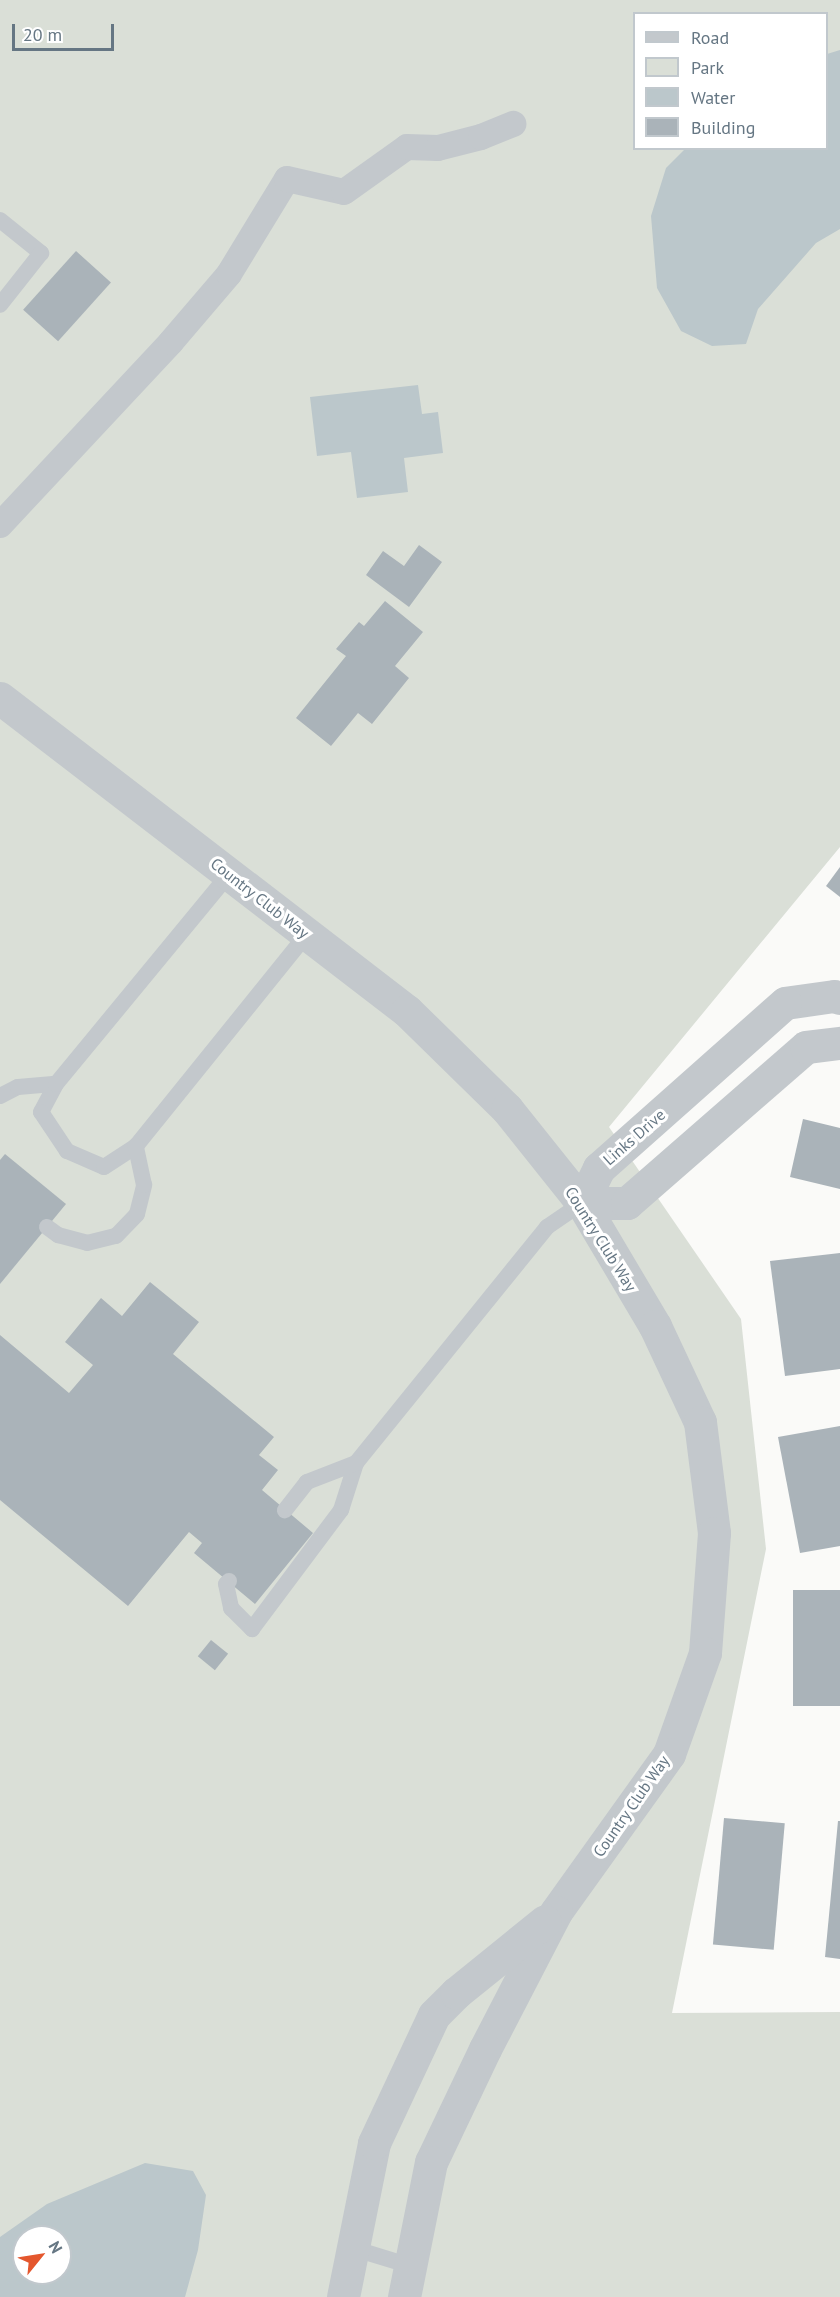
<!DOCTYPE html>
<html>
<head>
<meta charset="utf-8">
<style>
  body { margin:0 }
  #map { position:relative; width:840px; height:2297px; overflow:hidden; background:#fafaf8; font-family:"PT Sans",sans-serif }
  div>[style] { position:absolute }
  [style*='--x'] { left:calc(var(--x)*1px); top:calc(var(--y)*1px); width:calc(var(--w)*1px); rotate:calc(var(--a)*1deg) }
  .green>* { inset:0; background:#dadfd7 }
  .water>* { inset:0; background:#bbc7cb }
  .building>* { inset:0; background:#aab3b9; transform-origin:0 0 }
  .service>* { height:16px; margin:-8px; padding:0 8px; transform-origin:8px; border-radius:8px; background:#c3c8cc }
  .pedestrian>* { height:26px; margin:-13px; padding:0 13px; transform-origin:13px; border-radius:13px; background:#c3c8cc }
  .minor>* { height:33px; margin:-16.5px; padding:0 16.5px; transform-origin:16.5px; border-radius:16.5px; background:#c3c8cc }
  span { translate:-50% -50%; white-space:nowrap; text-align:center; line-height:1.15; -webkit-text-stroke:6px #fff; paint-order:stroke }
  .street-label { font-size:16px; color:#657683 }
  .legend { position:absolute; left:633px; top:12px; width:195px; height:138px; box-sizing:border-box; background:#fff; border:2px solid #c1c8cd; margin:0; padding:8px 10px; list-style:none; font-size:18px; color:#657683 }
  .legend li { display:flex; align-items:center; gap:12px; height:30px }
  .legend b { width:30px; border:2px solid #c1c8cd }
  .north { position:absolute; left:12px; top:2225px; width:60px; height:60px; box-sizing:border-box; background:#fff; border:2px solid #c1c8cd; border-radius:50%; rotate:60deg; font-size:16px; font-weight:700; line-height:24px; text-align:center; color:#657683 }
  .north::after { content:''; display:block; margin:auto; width:21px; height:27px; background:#e4572e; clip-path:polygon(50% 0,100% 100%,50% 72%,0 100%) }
  .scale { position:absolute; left:12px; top:24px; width:102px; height:27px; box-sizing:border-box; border:3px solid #657683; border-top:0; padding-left:8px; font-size:18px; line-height:21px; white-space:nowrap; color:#657683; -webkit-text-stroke:4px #fff; paint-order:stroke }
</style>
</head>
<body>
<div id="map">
  <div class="green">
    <div style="clip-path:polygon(evenodd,0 0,840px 0,840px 847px,609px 1127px,741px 1319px,766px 1549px,672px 2013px,840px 2012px,840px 2297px,0 2297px,0 0,634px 14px,826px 14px,826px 148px,634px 148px,634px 14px,0 0,24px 2237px,60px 2237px,60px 2273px,24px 2273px,24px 2237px)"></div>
  </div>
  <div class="water">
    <div style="clip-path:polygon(840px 50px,840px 229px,816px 243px,758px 309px,746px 344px,712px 346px,681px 331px,657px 288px,651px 216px,666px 168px,685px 149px,826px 148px,827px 54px)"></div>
    <div style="clip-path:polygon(418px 385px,422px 414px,438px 412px,443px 453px,404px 458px,408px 492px,357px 498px,351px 452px,317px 456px,310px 397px)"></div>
    <div style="clip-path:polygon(evenodd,145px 2163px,193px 2171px,206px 2195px,198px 2250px,185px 2297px,0 2297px,0 2237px,47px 2204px,145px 2163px,24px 2237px,60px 2237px,60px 2273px,24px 2273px,24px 2237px)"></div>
  </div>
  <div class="building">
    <div style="left:76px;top:251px;width:47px;height:79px;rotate:42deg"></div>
    <div style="clip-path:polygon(419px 545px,442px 562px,409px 607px,366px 575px,383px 551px,404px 566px)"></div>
    <div style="clip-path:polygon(385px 601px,423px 632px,395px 666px,409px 678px,372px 724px,358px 713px,331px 746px,296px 718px,346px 656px,336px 649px,359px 622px,364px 626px)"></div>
    <div style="clip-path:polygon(840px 867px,840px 897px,826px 886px)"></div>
    <div style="clip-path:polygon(803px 1119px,840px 1128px,840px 1189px,790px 1177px)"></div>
    <div style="clip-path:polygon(5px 1154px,66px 1204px,0 1284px,0 1160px)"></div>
    <div style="clip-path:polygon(840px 1253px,840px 1369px,785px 1376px,770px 1261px)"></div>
    <div style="clip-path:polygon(150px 1282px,199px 1322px,173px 1354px,274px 1437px,259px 1455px,278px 1470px,262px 1490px,313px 1533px,255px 1604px,194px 1553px,202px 1543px,189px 1532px,128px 1606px,0 1500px,0 1335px,69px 1393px,93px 1365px,65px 1342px,101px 1298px,122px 1316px)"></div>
    <div style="clip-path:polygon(840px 1426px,840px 1546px,800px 1553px,778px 1437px)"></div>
    <div style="left:840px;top:1590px;width:116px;height:47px;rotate:90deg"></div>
    <div style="left:211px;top:1640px;width:22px;height:21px;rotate:39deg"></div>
    <div style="left:724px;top:1818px;width:61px;height:127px;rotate:5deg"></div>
    <div style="clip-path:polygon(838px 1821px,840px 1821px,840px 1959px,825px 1957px)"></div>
  </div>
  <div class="service">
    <div style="--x:0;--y:220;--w:53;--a:38.8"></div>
    <div style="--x:41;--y:253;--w:66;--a:128.3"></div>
    <div style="--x:56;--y:1084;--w:32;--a:118"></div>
    <div style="--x:41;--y:1112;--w:47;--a:56.3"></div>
    <div style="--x:67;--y:1151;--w:40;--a:23.4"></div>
    <div style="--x:104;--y:1167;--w:38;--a:-33"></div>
    <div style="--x:136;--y:1146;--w:272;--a:-51.1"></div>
    <div style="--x:0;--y:1096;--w:20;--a:-27"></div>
    <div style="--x:18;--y:1087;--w:38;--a:-5"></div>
    <div style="--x:56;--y:1084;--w:272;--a:-50.5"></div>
    <div style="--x:47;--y:1227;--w:14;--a:36"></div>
    <div style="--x:58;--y:1235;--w:30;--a:15"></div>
    <div style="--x:87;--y:1243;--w:30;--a:-14"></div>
    <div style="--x:116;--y:1236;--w:30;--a:-46"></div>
    <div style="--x:137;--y:1214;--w:30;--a:-76"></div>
    <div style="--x:144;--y:1185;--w:40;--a:-102"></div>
    <div style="--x:356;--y:1463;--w:304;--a:-51"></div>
    <div style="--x:547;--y:1227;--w:42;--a:-34.4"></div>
    <div style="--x:229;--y:1581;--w:4;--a:135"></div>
    <div style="--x:226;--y:1584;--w:25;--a:78"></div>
    <div style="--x:231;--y:1608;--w:30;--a:45"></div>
    <div style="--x:252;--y:1629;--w:149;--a:-53.2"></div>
    <div style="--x:341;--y:1510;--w:49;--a:-72.3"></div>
    <div style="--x:356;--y:1463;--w:53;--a:158.8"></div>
    <div style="--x:307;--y:1482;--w:36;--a:128"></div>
    <div style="--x:352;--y:2248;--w:62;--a:17"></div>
  </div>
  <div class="pedestrian">
    <div style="--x:0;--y:525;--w:250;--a:-46.9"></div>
    <div style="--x:171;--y:342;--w:89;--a:-49.5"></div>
    <div style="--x:229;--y:274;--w:111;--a:-58.6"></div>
    <div style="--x:287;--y:179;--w:58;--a:12.8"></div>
    <div style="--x:344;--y:192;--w:77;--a:-35.5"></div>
    <div style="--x:407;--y:147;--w:31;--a:2"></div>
    <div style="--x:438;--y:148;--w:44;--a:-14.3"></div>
    <div style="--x:481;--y:137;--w:35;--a:-22"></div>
  </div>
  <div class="minor">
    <div style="--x:0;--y:698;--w:513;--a:37.56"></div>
    <div style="--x:407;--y:1011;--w:140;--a:44.4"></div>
    <div style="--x:507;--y:1109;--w:120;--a:51.4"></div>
    <div style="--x:582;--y:1203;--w:143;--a:59.3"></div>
    <div style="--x:655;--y:1326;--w:106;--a:64.9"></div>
    <div style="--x:700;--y:1422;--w:112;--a:82.8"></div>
    <div style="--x:714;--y:1533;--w:120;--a:94.3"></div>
    <div style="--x:705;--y:1653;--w:107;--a:109.6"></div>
    <div style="--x:669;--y:1754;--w:194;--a:125.6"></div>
    <div style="--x:556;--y:1912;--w:154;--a:117.4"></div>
    <div style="--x:485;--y:2049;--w:125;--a:115.5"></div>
    <div style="--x:431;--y:2162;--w:138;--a:101.3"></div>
    <div style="--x:840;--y:998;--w:6;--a:-162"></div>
    <div style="--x:834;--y:996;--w:49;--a:171.9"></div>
    <div style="--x:785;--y:1003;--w:249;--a:138.4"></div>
    <div style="--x:599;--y:1168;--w:39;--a:116"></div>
    <div style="--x:582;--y:1203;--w:45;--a:0"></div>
    <div style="--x:627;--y:1203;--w:237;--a:-41.1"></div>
    <div style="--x:806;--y:1047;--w:34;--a:-7"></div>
    <div style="--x:343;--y:2297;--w:157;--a:-78.6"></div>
    <div style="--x:374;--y:2143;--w:141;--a:-64.9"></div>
    <div style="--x:434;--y:2015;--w:31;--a:-45"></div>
    <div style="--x:456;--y:1993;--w:114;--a:-39"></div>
  </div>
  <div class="street-label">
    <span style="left:260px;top:898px;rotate:38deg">Country Club Way</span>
    <span style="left:634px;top:1137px;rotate:-41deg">Links Drive</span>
    <span style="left:601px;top:1239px;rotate:58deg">Country Club Way</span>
    <span style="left:631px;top:1806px;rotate:-55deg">Country Club Way</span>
  </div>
  <ul class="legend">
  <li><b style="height:8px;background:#c3c8cc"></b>Road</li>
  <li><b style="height:16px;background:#dadfd7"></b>Park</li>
  <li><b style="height:16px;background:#bbc7cb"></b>Water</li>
  <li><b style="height:16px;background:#aab3b9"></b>Building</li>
  </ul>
  <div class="north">N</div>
  <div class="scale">20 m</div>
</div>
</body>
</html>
